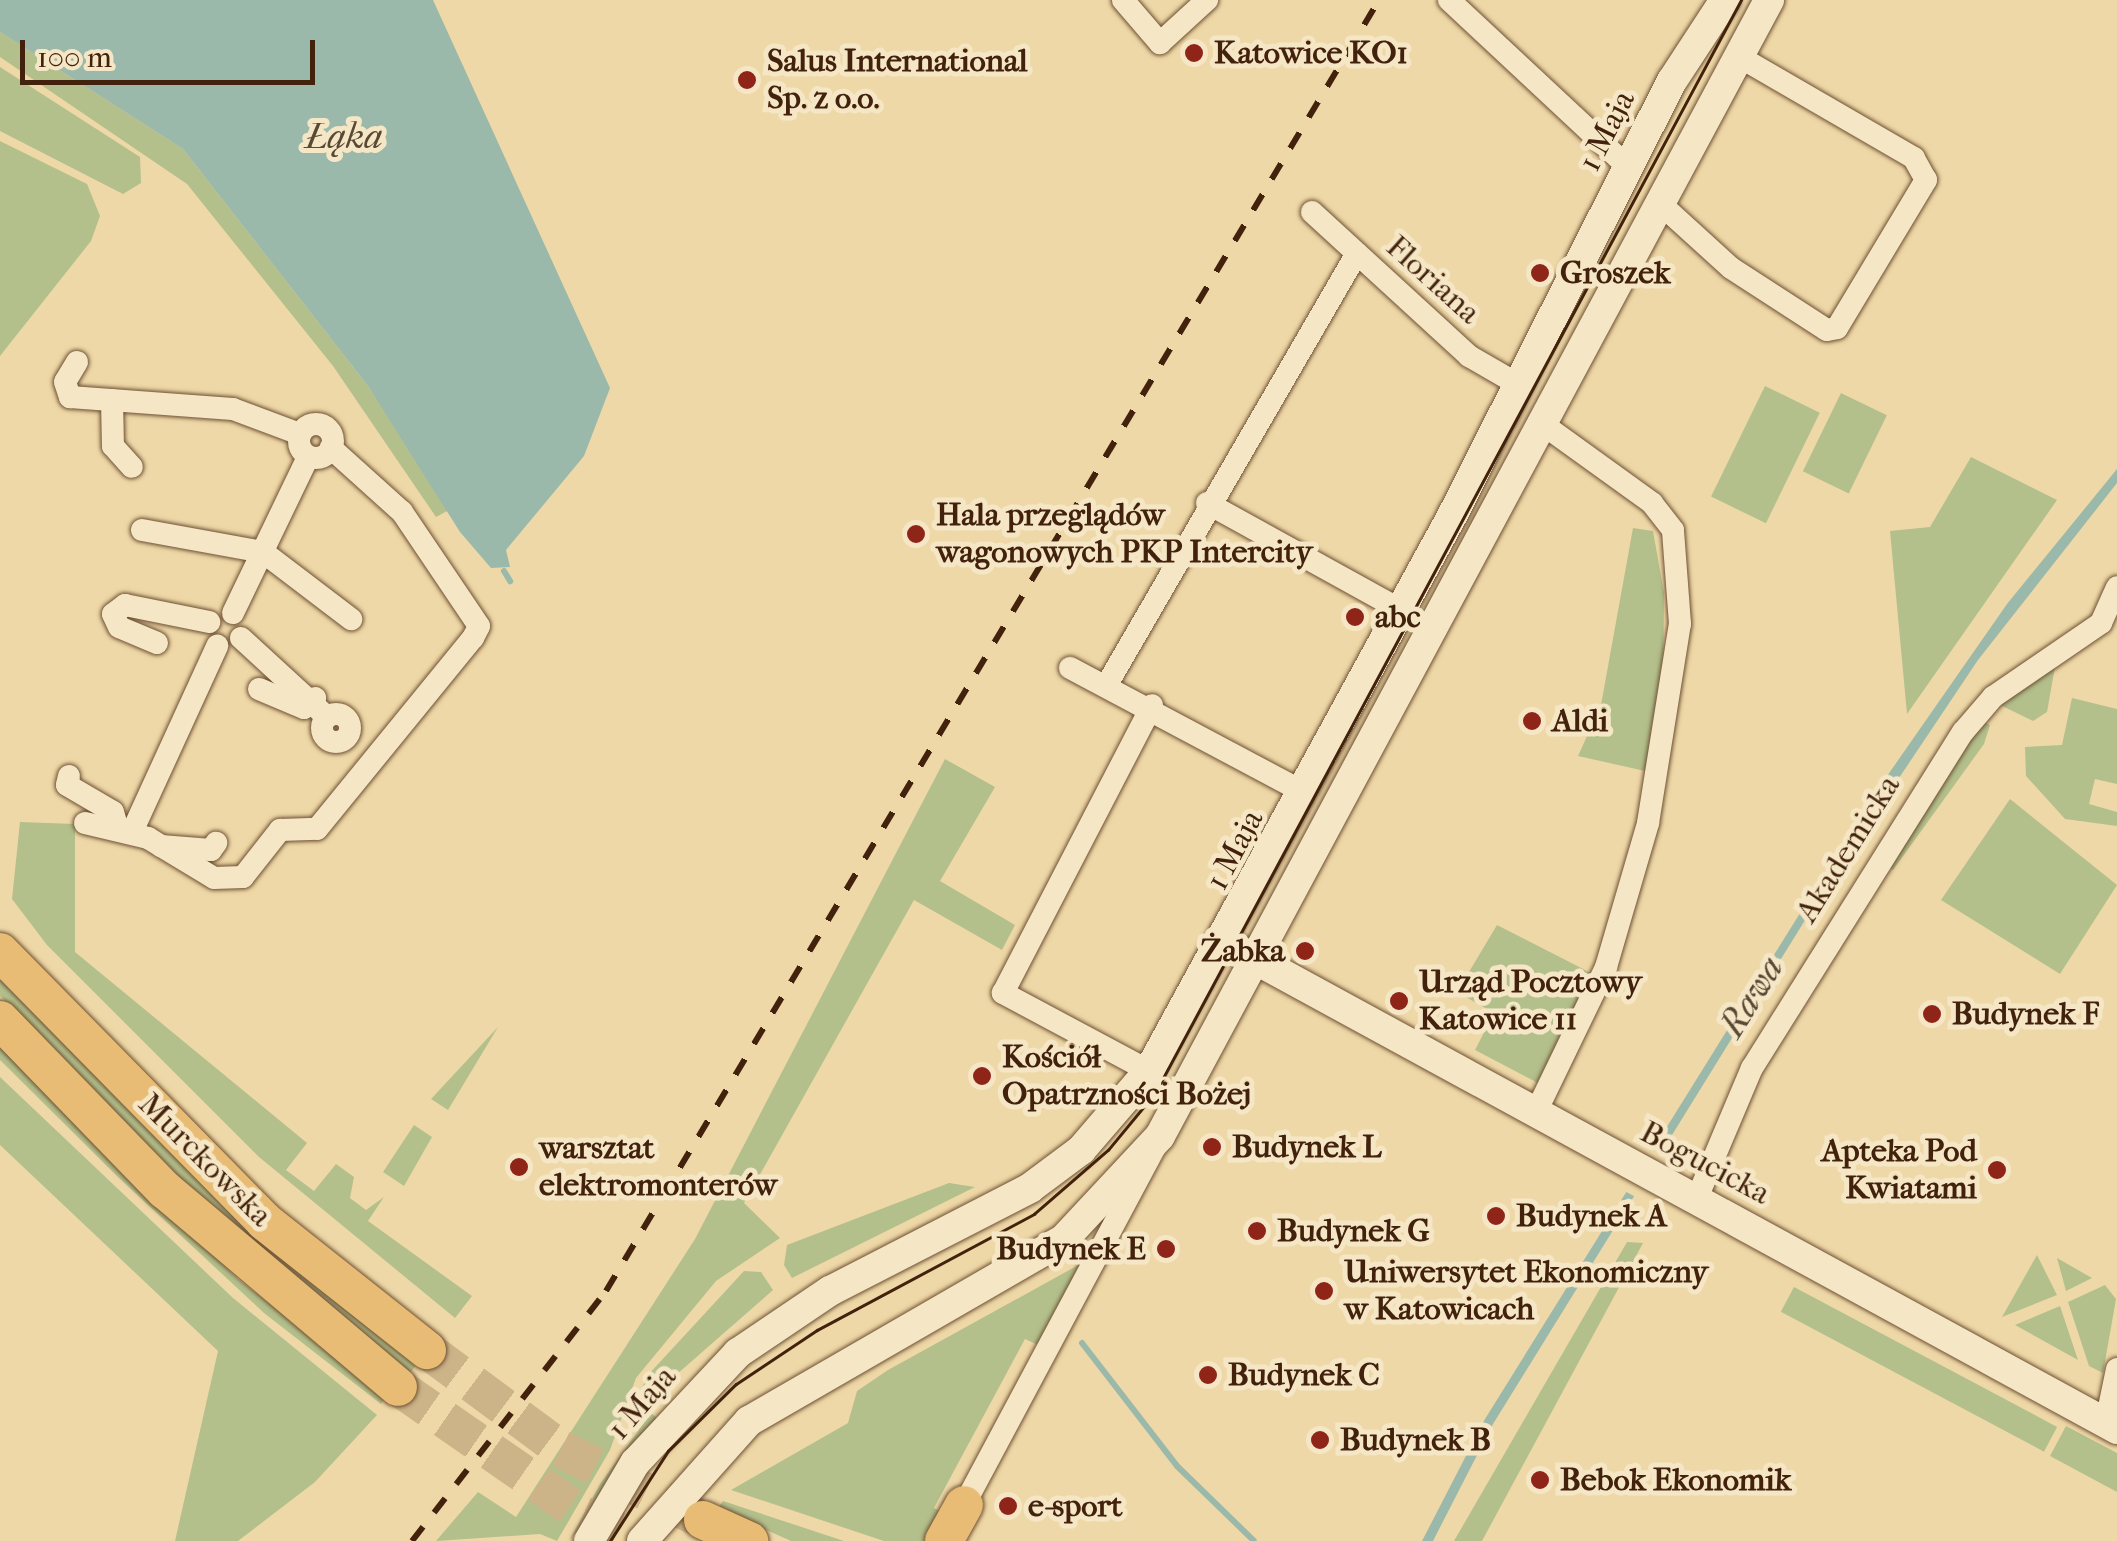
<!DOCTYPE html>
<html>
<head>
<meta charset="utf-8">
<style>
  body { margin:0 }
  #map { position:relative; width:2117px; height:1541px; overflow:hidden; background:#efd8a7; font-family:"IM FELL French Canon",serif }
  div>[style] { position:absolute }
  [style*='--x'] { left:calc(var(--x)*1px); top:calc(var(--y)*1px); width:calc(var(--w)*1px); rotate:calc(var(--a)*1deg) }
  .green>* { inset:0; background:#b3c08c; transform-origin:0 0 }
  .water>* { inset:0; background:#9ab9aa }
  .pier>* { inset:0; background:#efd8a7; transform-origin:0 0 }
  .stream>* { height:6px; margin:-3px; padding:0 3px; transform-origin:3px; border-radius:3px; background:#9ab9aa }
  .trunk-tunnel>* { height:38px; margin-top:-19px; transform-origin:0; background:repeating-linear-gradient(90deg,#ccb488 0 38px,transparent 0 57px) }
  .roads { filter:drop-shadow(0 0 2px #6d5033) drop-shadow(0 0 2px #6d5033) }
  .minor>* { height:22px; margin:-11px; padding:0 11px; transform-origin:11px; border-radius:11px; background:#f5e6c6 }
  .minor>.ring { margin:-11px; padding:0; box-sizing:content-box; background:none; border:22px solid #f5e6c6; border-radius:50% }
  .tertiary>* { height:30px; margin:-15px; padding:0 15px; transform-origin:15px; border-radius:15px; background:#f5e6c6 }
  .trunk>* { height:38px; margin:-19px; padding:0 19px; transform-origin:19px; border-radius:19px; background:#e8bc74 }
  .tram>* { height:2.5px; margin:-1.25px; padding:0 1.25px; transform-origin:1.25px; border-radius:1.25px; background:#42220c }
  .rail>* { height:6px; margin-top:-3px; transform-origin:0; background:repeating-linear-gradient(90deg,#42220c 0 18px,transparent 0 36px) }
  .dots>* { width:28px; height:28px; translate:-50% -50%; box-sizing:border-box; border:5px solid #f5e6c6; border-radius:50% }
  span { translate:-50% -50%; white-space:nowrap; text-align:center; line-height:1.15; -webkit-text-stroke:10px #f5e6c6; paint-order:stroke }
  .poi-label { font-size:32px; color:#42220c; font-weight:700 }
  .left { translate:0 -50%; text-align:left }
  .right { translate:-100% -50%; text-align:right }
  .street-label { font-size:32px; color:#42220c }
  .water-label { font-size:35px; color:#584834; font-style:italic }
  .scale { position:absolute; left:20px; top:40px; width:295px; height:45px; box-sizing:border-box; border:5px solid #42220c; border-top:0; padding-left:12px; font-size:30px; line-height:35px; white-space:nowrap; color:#42220c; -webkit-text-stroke:8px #f5e6c6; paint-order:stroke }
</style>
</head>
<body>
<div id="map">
  <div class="green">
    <div style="clip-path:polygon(0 32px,183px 149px,368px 386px,449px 510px,436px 517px,333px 366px,187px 184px,0 57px)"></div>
    <div style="clip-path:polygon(0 67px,140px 157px,141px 183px,123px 194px,0 131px)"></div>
    <div style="clip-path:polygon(0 141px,87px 184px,100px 216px,91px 241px,0 356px)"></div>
    <div style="left:1765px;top:386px;width:61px;height:123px;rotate:26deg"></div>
    <div style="left:1841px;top:393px;width:51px;height:87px;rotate:26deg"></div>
    <div style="clip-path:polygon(1971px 457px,2057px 500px,1907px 714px,1890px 531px,1930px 527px)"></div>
    <div style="clip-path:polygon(1633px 528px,1653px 531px,1664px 593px,1663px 688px,1645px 771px,1578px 756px,1601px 705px)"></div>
    <div style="clip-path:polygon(2055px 667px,2047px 712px,2033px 721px,1996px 703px)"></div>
    <div style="clip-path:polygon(2072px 698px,2117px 709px,2117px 784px,2095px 779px,2089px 804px,2117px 812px,2117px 826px,2065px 819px,2026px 776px,2025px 747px,2062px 745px)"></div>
    <div style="clip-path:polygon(1981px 720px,1990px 725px,1984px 744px,1893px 870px,1886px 865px)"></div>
    <div style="clip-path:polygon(945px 759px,995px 787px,940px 881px,1015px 925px,1002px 950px,914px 900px,744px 1203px,780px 1238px,716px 1281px,636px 1378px,610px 1450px,557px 1541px,540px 1534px,436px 1541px,478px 1492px,516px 1517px,695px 1239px)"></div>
    <div style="clip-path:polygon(2010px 799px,2117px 885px,2060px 974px,1941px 900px)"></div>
    <div style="clip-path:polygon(20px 822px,75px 824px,75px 952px,307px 1143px,286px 1170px,314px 1191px,336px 1164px,354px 1177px,350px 1198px,366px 1210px,384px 1197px,368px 1221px,472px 1296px,455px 1318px,259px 1157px,47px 945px,12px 899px)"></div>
    <div style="clip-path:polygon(1497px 925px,1591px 973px,1538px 1083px,1475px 1050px,1494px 1013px,1457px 992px)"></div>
    <div style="clip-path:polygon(0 978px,221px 1202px,417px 1364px,410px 1373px,223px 1221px,0 996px)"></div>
    <div style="clip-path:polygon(498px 1027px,448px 1110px,431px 1099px)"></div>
    <div style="clip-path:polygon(0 1044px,238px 1279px,387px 1396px,381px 1404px,264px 1313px,118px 1177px,0 1060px)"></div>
    <div style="clip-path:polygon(0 1077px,233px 1298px,377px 1415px,315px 1482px,238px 1541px,175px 1541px,218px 1351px,0 1145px)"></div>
    <div style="clip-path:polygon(414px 1125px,432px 1137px,404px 1186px,383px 1172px)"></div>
    <div style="clip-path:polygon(949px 1183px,975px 1187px,792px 1278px,784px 1265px,787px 1245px)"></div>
    <div style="clip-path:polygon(1627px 1242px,1643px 1243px,1482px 1541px,1454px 1541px)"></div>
    <div style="clip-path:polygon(2037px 1255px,2057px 1295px,2002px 1317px)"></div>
    <div style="clip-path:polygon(2057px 1258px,2092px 1278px,2066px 1291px)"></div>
    <div style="clip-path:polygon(1082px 1263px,1038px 1345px,1025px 1339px,934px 1508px,947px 1515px,927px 1541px,884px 1541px,731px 1490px,848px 1423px,857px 1391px,888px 1370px)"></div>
    <div style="clip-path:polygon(744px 1271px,761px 1272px,773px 1290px,628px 1417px,648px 1375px)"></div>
    <div style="clip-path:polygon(2105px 1285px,2116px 1299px,2103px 1373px,2089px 1366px,2068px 1302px)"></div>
    <div style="left:1794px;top:1287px;width:298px;height:28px;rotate:28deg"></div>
    <div style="clip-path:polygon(2060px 1306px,2078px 1360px,2015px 1325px)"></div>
    <div style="clip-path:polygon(651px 1413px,658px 1419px,569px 1541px,600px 1484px)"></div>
    <div style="clip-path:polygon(2066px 1426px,2117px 1453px,2117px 1492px,2050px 1456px)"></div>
    <div style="clip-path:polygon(723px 1501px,844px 1541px,791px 1541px,718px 1508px)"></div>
  </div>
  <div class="water">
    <div style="clip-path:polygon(0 0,433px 0,610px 388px,584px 456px,506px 550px,510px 567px,491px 568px,460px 532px,368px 386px,183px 149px,0 32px)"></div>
    <div style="clip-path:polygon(2117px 469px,2117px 483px,1978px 660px,1820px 896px,1493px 1424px,1433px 1541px,1422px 1541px,1485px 1419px,1871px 799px,2007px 604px)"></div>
  </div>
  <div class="pier">
    <div style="left:1650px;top:1140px;width:21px;height:57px;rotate:29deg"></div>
  </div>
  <div class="stream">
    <div style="--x:504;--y:571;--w:12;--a:59"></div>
    <div style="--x:1082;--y:1343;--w:155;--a:52.3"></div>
    <div style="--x:1177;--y:1466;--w:107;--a:44.2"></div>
  </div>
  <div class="trunk-tunnel">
    <div style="--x:427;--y:1350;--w:167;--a:36.5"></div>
    <div style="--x:561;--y:1449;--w:159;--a:26.6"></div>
    <div style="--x:398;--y:1387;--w:225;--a:34.7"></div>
    <div style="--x:583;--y:1515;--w:64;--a:24.1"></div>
  </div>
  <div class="roads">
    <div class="minor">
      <div style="--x:1123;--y:0;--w:57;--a:49.3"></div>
      <div style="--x:1160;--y:43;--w:64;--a:-42.5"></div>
      <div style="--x:1449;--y:0;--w:245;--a:43"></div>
      <div style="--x:1665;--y:208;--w:89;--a:42.3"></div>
      <div style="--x:1731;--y:268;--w:114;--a:32.9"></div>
      <div style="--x:1827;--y:330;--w:10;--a:-11"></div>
      <div style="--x:1837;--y:328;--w:173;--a:-59"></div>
      <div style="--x:1926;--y:180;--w:25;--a:-119"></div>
      <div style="--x:1914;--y:158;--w:201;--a:-149.9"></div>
      <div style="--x:1312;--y:212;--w:213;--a:42.5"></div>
      <div style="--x:1469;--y:356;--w:58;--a:30.1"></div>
      <div style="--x:77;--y:362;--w:23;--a:121"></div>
      <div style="--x:65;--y:382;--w:16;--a:72"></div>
      <div style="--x:70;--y:397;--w:163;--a:4.2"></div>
      <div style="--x:233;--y:409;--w:72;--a:20.5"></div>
      <div style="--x:112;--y:400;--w:46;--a:88.8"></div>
      <div style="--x:113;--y:446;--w:28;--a:48"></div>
      <div class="ring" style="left:299px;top:424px;width:12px;height:12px"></div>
      <div style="--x:1207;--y:503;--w:222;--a:28.9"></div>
      <div style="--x:142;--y:530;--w:123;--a:10.3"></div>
      <div style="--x:263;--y:552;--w:111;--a:37.3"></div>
      <div style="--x:233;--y:613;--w:173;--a:-64.3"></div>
      <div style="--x:241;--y:638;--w:117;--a:42.6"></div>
      <div style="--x:157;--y:643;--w:41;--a:-157.2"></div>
      <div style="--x:119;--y:627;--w:14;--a:-115"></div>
      <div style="--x:113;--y:614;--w:15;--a:-37"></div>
      <div style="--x:125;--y:605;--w:86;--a:11.4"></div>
      <div style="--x:1070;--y:668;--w:266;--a:28"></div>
      <div style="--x:1109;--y:681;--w:494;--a:-59.9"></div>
      <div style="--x:259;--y:689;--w:49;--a:22.9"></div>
      <div style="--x:304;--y:708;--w:15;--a:-42"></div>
      <div class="ring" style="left:322px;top:714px;width:6px;height:6px"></div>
      <div style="--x:69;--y:776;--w:9;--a:103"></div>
      <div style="--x:67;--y:785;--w:53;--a:30.4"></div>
      <div style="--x:113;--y:812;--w:18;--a:74"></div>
      <div style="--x:85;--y:823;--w:65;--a:13.4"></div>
      <div style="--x:148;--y:838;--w:77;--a:31.2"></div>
      <div style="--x:214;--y:878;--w:29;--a:-2"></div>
      <div style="--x:243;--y:877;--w:60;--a:-51.8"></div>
      <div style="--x:280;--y:830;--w:37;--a:-2"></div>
      <div style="--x:317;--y:829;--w:247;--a:-50.8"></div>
      <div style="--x:473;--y:638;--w:13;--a:-63"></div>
      <div style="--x:479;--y:626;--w:138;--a:-124"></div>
      <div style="--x:402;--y:512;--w:96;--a:-138"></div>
      <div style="--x:132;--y:832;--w:205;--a:-65.4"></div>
      <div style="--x:161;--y:846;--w:50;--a:4.6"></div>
      <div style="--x:211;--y:850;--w:9;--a:-54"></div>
      <div style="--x:1149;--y:1071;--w:166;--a:-151.9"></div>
      <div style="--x:1003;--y:993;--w:324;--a:-62.6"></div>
      <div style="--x:1536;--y:1112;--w:161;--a:-64.2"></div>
      <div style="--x:1606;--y:967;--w:150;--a:-73.7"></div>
      <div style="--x:1648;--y:823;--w:202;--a:-80.9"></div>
      <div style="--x:1680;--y:624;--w:94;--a:-94.3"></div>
      <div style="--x:1673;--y:530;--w:34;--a:-128"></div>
      <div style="--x:1652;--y:503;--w:133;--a:-144.2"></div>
      <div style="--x:1697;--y:1198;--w:141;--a:-67.1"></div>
      <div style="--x:1752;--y:1068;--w:397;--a:-57.9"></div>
      <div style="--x:1963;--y:732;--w:46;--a:-49.4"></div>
      <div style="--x:1993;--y:697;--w:131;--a:-34.4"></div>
      <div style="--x:2101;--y:623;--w:39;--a:-66"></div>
      <div style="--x:2106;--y:1422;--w:54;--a:-78.3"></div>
      <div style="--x:964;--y:1505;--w:406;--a:-61.9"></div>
    </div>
    <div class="tertiary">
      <div style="--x:1240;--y:951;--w:999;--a:28.59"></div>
      <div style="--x:589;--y:1541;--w:91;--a:-59.5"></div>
      <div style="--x:635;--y:1463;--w:151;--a:-46.9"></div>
      <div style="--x:738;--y:1353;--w:111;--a:-34"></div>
      <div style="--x:830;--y:1291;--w:225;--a:-27.2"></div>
      <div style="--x:1030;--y:1188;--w:64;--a:-36.7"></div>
      <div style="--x:1081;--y:1150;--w:104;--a:-49.3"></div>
      <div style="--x:1149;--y:1071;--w:632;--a:-61.37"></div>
      <div style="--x:1452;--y:516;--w:487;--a:-63.2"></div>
      <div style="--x:1672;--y:81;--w:97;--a:-56.8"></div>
      <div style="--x:642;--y:1541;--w:161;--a:-48.3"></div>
      <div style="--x:749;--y:1421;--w:362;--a:-30"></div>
      <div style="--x:1063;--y:1240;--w:142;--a:-47"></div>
      <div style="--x:1160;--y:1136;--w:1289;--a:-61.8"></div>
    </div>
    <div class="trunk">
      <div style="--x:0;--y:952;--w:377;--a:45.5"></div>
      <div style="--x:264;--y:1221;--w:208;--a:38.4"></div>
      <div style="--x:0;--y:1020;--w:237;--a:45.9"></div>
      <div style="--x:165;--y:1190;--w:305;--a:40.2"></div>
      <div style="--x:703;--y:1520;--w:51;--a:24.5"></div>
      <div style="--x:944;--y:1541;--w:41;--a:-60.9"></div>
    </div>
  </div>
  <div class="tram">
    <div style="--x:610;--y:1541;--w:107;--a:-57.2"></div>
    <div style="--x:668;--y:1451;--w:95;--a:-44.6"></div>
    <div style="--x:736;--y:1384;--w:97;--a:-33.7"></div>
    <div style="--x:817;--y:1330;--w:246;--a:-28.1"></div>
    <div style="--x:1034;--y:1214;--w:98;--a:-40.9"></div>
    <div style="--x:1108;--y:1150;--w:74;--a:-50.5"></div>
    <div style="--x:1155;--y:1093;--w:1240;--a:-61.8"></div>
  </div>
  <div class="rail">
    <div style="--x:412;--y:1541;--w:316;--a:-52.2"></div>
    <div style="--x:606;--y:1291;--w:1505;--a:-59.09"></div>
  </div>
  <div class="dots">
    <div style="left:1194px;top:53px;background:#8f2418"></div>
    <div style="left:747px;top:80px;background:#8f2418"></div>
    <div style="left:1540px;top:273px;background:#8f2418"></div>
    <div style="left:916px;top:534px;background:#8f2418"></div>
    <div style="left:1355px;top:617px;background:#8f2418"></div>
    <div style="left:1532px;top:721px;background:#8f2418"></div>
    <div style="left:1305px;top:951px;background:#8f2418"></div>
    <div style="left:1399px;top:1001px;background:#8f2418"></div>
    <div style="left:1932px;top:1014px;background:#8f2418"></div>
    <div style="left:982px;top:1076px;background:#8f2418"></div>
    <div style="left:1212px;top:1147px;background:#8f2418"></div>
    <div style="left:519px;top:1167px;background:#8f2418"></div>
    <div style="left:1997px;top:1170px;background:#8f2418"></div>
    <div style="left:1496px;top:1216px;background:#8f2418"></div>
    <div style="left:1257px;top:1231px;background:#8f2418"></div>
    <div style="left:1166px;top:1249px;background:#8f2418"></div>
    <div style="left:1324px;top:1291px;background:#8f2418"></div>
    <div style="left:1208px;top:1375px;background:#8f2418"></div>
    <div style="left:1320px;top:1440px;background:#8f2418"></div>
    <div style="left:1540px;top:1480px;background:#8f2418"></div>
    <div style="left:1008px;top:1506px;background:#8f2418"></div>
  </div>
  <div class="poi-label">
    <span class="left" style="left:1214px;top:53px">Katowice KO1</span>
    <span class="left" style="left:767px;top:80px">Salus International<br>Sp. z o.o.</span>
    <span class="left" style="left:1560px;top:273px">Groszek</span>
    <span class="left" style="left:936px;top:534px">Hala przeglądów<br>wagonowych PKP Intercity</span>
    <span class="left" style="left:1375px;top:617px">abc</span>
    <span class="left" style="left:1552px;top:721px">Aldi</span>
    <span class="right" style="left:1285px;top:951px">Żabka</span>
    <span class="left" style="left:1419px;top:1001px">Urząd Pocztowy<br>Katowice 11</span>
    <span class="left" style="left:1952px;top:1014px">Budynek F</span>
    <span class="left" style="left:1002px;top:1076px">Kościół<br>Opatrzności Bożej</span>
    <span class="left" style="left:1232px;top:1147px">Budynek L</span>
    <span class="left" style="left:539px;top:1167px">warsztat<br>elektromonterów</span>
    <span class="right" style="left:1977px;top:1170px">Apteka Pod<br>Kwiatami</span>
    <span class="left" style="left:1516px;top:1216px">Budynek A</span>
    <span class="left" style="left:1277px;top:1231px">Budynek G</span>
    <span class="right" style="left:1146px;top:1249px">Budynek E</span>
    <span class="left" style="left:1344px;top:1291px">Uniwersytet Ekonomiczny<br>w Katowicach</span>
    <span class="left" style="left:1228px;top:1375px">Budynek C</span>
    <span class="left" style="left:1340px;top:1440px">Budynek B</span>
    <span class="left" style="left:1560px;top:1480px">Bebok Ekonomik</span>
    <span class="left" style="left:1028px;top:1506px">e-sport</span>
  </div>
  <div class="street-label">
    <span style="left:1607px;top:131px;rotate:-63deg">1 Maja</span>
    <span style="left:1433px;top:280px;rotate:42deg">Floriana</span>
    <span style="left:1848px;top:849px;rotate:-58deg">Akademicka</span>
    <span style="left:1235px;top:850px;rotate:-62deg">1 Maja</span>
    <span style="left:205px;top:1160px;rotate:45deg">Murckowska</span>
    <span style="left:1705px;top:1163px;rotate:28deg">Bogucicka</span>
    <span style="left:642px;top:1403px;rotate:-49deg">1 Maja</span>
  </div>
  <div class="water-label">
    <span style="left:344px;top:137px">Łąka</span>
    <span style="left:1752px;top:997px;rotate:-58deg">Rawa</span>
  </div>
  <div class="scale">100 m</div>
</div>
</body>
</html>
